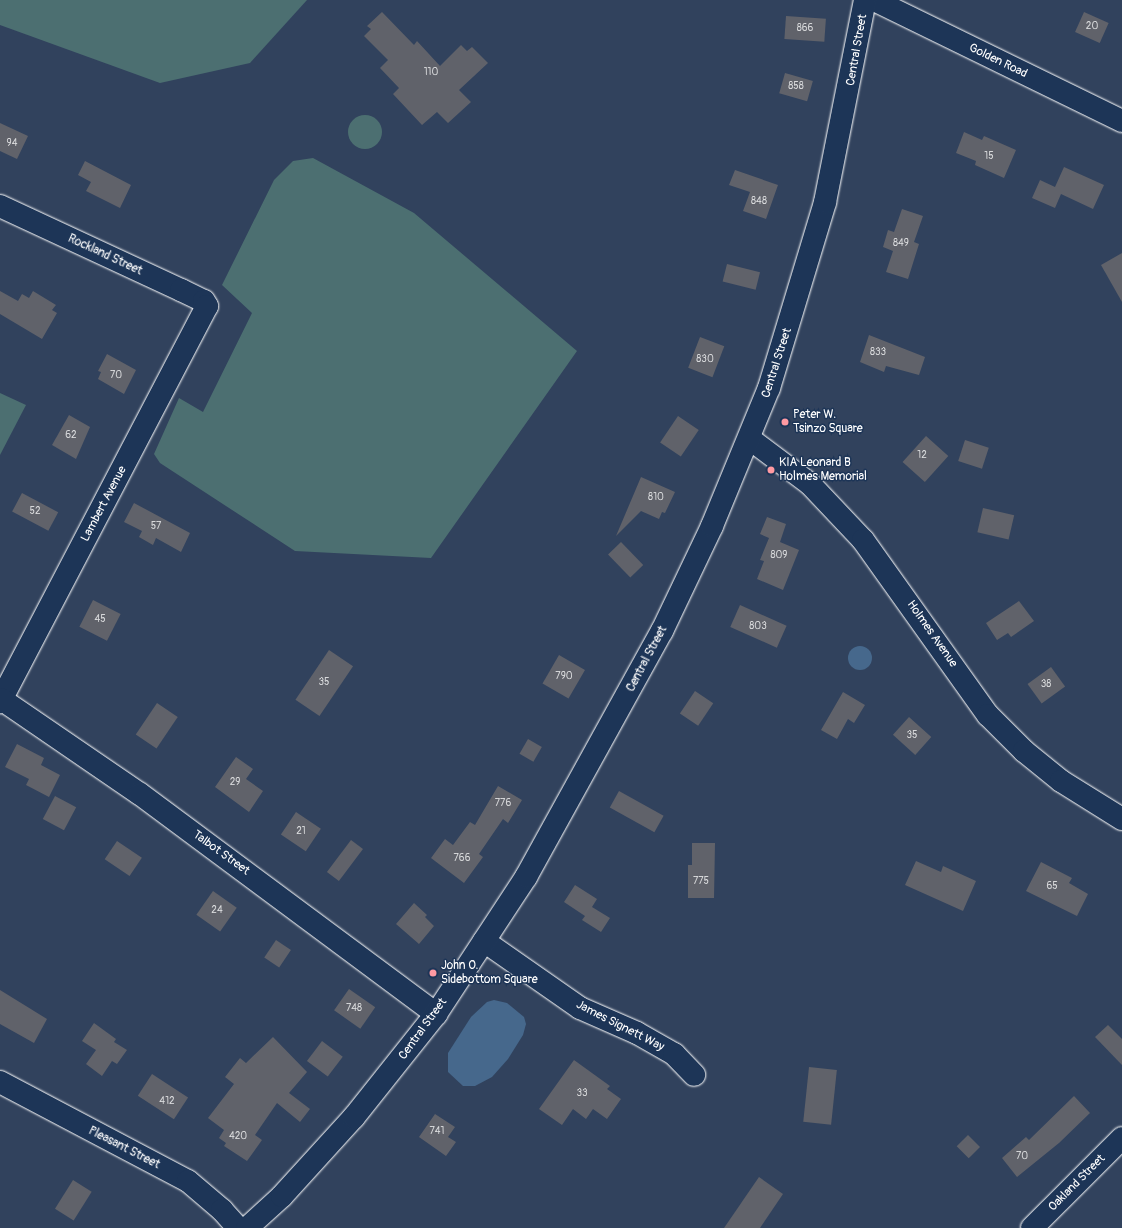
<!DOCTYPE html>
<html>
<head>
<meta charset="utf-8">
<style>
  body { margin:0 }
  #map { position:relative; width:1122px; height:1228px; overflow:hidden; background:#31425d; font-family:Pangolin,sans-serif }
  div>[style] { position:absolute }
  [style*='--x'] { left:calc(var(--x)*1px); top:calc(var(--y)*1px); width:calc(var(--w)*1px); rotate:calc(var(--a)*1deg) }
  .green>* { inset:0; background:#4c6f71 }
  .round { border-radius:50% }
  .water>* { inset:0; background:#46688c }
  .building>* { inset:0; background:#60626a; transform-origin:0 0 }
  .roads { filter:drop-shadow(0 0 1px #fff) drop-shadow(0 0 1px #fff) }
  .minor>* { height:22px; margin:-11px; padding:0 11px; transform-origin:11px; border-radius:11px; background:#1d3557 }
  .secondary>* { height:22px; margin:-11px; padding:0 11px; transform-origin:11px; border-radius:11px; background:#1d3557 }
  .dots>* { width:11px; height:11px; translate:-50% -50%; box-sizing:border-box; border:2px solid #1d3557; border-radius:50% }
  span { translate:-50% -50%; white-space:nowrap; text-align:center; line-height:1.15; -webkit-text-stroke:3px #1d3557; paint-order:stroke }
  .number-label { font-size:10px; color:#d7d8da }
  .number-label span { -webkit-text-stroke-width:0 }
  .street-label { font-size:12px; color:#fff }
  .poi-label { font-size:12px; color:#fff }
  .left { translate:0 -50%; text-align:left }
</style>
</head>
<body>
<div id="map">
  <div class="green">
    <div style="clip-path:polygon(0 0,307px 0,250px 63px,160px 83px,0 25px)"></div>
    <div class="round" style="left:348px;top:115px;width:34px;height:34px"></div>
    <div style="clip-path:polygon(313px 158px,414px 213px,577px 351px,431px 558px,295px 551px,160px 463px,154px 454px,179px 398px,203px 412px,252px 313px,222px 285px,274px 180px,293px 161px)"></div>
    <div style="clip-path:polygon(0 393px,26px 405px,0 455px)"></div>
  </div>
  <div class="water">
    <div class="round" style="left:848px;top:646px;width:24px;height:24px"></div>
    <div style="clip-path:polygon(494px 1000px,507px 1003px,524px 1017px,526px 1024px,523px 1035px,508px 1059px,492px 1077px,475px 1086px,463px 1086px,448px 1072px,448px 1053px,471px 1017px,487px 1002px)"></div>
  </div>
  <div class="building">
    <div style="clip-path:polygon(382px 12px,414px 45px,417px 41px,440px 66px,461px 45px,467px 51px,472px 47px,488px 63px,459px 90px,471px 102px,448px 123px,437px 112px,422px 125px,393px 94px,399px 88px,380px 68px,388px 60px,364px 36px,371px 29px,367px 26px)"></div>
    <div style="left:1084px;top:12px;width:27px;height:22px;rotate:24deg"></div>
    <div style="left:786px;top:16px;width:40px;height:23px;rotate:4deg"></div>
    <div style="left:785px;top:73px;width:29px;height:21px;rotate:16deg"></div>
    <div style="clip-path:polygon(0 123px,28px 136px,17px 159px,0 151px)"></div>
    <div style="clip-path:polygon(964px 132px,982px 140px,984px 136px,1016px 150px,1004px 178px,975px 165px,976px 161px,956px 153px)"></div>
    <div style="clip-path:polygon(85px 161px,131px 185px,120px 208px,86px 191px,91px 182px,78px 175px)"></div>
    <div style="clip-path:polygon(1064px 167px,1104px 185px,1093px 209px,1061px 194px,1055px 208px,1032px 198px,1040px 180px,1055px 187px)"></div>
    <div style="clip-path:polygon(735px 170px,778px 185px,766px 219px,743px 211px,750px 192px,729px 185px)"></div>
    <div style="clip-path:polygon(902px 209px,923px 216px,914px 242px,919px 244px,908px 279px,886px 272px,893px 251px,883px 247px,888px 230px,894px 232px)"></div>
    <div style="clip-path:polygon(1122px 253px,1122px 302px,1101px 265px)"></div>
    <div style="left:727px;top:264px;width:34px;height:18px;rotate:14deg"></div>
    <div style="clip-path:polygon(0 291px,18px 301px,22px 294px,29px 298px,33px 291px,56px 305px,52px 310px,57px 313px,42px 339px,0 314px)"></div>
    <div style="clip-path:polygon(869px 335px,925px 357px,919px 375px,886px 366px,884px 372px,860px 362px)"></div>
    <div style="left:700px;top:337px;width:26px;height:33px;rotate:21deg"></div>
    <div style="clip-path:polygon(107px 354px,136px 370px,124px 394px,98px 379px,101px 372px,98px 371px)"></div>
    <div style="clip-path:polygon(69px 415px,90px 427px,76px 459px,52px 445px)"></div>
    <div style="left:678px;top:416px;width:25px;height:32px;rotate:34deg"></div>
    <div style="left:926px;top:436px;width:30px;height:35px;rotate:42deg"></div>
    <div style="left:965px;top:440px;width:25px;height:22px;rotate:18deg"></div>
    <div style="clip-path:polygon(641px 477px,675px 492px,665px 513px,662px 512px,659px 519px,641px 511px,616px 536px)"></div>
    <div style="left:22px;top:493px;width:41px;height:21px;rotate:28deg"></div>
    <div style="clip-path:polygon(134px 503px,190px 533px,181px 552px,156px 538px,153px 545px,139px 537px,142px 531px,124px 522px)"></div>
    <div style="left:983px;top:508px;width:32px;height:25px;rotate:13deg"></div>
    <div style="clip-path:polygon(767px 517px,786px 524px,780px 542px,799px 550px,783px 590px,757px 579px,764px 561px,760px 560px,769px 538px,760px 534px)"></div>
    <div style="left:621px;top:542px;width:32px;height:18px;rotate:46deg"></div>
    <div style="left:93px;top:600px;width:31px;height:30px;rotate:27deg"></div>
    <div style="clip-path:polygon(1019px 601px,1034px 621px,1011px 637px,1008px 633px,997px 640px,986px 623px)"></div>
    <div style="left:740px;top:605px;width:51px;height:24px;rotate:24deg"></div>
    <div style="left:329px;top:650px;width:29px;height:60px;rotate:34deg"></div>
    <div style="left:559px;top:655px;width:30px;height:33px;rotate:30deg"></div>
    <div style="left:1051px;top:667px;width:24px;height:29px;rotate:54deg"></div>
    <div style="left:695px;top:691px;width:22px;height:27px;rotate:34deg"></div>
    <div style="clip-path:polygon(843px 692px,865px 705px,854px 723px,848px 719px,837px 739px,821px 730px)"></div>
    <div style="left:157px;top:703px;width:25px;height:38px;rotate:34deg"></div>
    <div style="left:909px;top:717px;width:30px;height:24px;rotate:42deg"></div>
    <div style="left:528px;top:739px;width:16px;height:17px;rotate:30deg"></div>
    <div style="clip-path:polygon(17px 744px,44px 758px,41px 765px,60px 775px,49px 797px,26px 785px,29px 779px,5px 767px)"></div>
    <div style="clip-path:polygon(236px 757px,253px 769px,246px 779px,263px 791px,249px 812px,215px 787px)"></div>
    <div style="clip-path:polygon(498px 786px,522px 800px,508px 823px,503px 819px,479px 854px,483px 857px,464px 883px,431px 858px,445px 839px,453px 845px,470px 822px,475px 825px)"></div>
    <div style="left:619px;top:791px;width:51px;height:19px;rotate:29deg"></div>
    <div style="left:55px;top:796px;width:24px;height:26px;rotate:28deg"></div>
    <div style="left:296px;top:812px;width:30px;height:27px;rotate:34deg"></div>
    <div style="left:351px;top:840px;width:15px;height:40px;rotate:37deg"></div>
    <div style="left:117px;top:841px;width:30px;height:22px;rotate:34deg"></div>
    <div style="clip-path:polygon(692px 843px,715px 843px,714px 898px,688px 898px,688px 865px,692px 865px)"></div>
    <div style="clip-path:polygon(916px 861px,941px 872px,943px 866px,976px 881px,963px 911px,905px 885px)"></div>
    <div style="clip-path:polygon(1041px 862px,1072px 878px,1069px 883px,1088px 894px,1077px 916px,1026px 891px)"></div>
    <div style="clip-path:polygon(575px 885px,597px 899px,592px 907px,610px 918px,601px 932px,582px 920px,585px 916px,564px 902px)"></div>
    <div style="left:213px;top:891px;width:29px;height:29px;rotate:35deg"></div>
    <div style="clip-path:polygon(414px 903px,427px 915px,425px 917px,434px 926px,419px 944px,396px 924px)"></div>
    <div style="left:276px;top:940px;width:18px;height:21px;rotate:34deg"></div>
    <div style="left:349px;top:989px;width:32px;height:26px;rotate:35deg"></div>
    <div style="clip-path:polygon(0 990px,47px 1019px,34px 1043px,0 1024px)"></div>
    <div style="clip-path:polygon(94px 1023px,116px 1039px,114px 1042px,127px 1050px,117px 1064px,112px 1061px,102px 1076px,86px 1064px,96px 1050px,82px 1041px)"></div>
    <div style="clip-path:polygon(1108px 1025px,1122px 1039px,1122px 1065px,1095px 1037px)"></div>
    <div style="clip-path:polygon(273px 1037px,307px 1072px,289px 1093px,310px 1109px,300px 1122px,277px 1103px,255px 1135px,262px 1140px,247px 1161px,224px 1146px,226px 1143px,219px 1138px,224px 1130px,208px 1118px,234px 1084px,225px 1077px,240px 1058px,246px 1063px)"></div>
    <div style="left:322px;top:1041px;width:26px;height:25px;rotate:37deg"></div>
    <div style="clip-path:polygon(574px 1060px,610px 1086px,607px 1089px,621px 1099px,607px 1119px,593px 1109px,586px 1119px,573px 1109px,562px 1125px,539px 1109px)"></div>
    <div style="left:809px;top:1067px;width:28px;height:55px;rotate:6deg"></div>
    <div style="left:152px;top:1074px;width:43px;height:26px;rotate:33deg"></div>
    <div style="clip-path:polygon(1074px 1096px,1090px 1113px,1059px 1143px,1017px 1177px,1002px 1158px,1026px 1137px,1029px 1140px)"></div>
    <div style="clip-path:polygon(435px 1114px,455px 1127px,448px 1137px,456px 1142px,446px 1156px,419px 1137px)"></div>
    <div style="left:968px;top:1135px;width:17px;height:16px;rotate:45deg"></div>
    <div style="clip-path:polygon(759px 1177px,783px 1194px,760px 1228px,724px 1228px)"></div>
    <div style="left:73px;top:1180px;width:22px;height:34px;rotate:32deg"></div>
  </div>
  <div class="roads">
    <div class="minor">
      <div style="--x:874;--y:0;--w:276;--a:26"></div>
      <div style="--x:0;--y:206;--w:200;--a:24.9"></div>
      <div style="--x:181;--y:290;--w:25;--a:26"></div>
      <div style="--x:204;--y:301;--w:6;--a:59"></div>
      <div style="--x:207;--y:306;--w:447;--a:117.6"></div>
      <div style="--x:750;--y:439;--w:75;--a:36.9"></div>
      <div style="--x:810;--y:484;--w:77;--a:46.6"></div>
      <div style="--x:863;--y:540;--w:215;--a:54.5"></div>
      <div style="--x:988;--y:715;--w:51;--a:45"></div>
      <div style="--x:1024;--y:751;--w:48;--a:39"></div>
      <div style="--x:1061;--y:781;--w:72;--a:31.9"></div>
      <div style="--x:1;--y:699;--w:168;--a:34.4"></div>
      <div style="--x:140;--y:794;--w:369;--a:36.6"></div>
      <div style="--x:484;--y:941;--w:117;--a:34.9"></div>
      <div style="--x:580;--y:1008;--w:62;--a:23.7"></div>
      <div style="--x:637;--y:1033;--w:43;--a:29.6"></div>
      <div style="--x:674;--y:1054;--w:29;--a:46"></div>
      <div style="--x:1032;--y:1228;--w:127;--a:-45"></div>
    </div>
    <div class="secondary">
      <div style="--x:0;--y:1082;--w:212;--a:27.8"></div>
      <div style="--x:188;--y:1181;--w:45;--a:40.5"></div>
      <div style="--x:222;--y:1210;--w:24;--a:48"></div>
      <div style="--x:247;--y:1228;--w:47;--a:-42.4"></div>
      <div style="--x:282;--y:1196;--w:107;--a:-47.7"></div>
      <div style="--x:354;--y:1117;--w:132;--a:-51.5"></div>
      <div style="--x:436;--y:1014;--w:164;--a:-56.7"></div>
      <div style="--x:526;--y:877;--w:281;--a:-61.1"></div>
      <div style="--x:662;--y:631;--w:116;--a:-64.5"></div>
      <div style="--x:712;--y:526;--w:149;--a:-67.6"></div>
      <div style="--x:769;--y:388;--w:194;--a:-73.2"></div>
      <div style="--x:825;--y:202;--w:206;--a:-78.8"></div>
    </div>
  </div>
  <div class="dots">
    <div style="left:785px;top:422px;background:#ff9aa2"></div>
    <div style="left:771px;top:470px;background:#ff9aa2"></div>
    <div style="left:433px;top:973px;background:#ff9aa2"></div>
  </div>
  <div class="number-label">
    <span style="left:1092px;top:27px">20</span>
    <span style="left:805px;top:29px">866</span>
    <span style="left:431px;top:73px">110</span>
    <span style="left:796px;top:87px">858</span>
    <span style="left:12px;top:144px">94</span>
    <span style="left:989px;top:157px">15</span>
    <span style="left:759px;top:202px">848</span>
    <span style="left:901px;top:244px">849</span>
    <span style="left:878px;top:353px">833</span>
    <span style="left:705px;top:360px">830</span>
    <span style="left:116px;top:376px">70</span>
    <span style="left:71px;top:436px">62</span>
    <span style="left:922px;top:456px">12</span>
    <span style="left:656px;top:498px">810</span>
    <span style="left:35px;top:512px">52</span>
    <span style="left:156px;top:527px">57</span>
    <span style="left:779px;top:556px">809</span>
    <span style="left:100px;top:620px">45</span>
    <span style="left:758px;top:627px">803</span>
    <span style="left:564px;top:677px">790</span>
    <span style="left:324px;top:683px">35</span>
    <span style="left:1046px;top:685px">38</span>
    <span style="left:912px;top:736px">35</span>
    <span style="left:235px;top:783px">29</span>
    <span style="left:503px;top:804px">776</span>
    <span style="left:301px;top:832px">21</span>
    <span style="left:462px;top:859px">766</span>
    <span style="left:701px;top:882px">775</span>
    <span style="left:1052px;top:887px">65</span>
    <span style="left:217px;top:911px">24</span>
    <span style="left:354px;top:1009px">748</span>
    <span style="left:582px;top:1094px">33</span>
    <span style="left:167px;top:1102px">412</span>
    <span style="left:437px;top:1132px">741</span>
    <span style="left:238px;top:1137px">420</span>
    <span style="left:1022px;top:1157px">70</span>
  </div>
  <div class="street-label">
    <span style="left:857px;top:50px;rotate:-80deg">Central Street</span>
    <span style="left:998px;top:61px;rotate:26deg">Golden Road</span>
    <span style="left:105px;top:255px;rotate:25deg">Rockland Street</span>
    <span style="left:777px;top:363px;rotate:-72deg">Central Street</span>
    <span style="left:104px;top:504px;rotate:-62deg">Lambert Avenue</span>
    <span style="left:932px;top:634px;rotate:55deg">Holmes Avenue</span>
    <span style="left:647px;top:659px;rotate:-62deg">Central Street</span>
    <span style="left:221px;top:853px;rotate:36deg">Talbot Street</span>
    <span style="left:620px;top:1026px;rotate:27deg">James Signett Way</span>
    <span style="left:423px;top:1029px;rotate:-54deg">Central Street</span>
    <span style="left:124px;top:1148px;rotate:27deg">Pleasant Street</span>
    <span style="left:1077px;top:1183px;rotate:-45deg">Oakland Street</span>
  </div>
  <div class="poi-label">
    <span class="left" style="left:793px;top:422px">Peter W.<br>Tsinzo Square</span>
    <span class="left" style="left:779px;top:470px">KIA Leonard B<br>Holmes Memorial</span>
    <span class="left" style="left:441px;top:973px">John O.<br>Sidebottom Square</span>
  </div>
</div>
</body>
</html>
